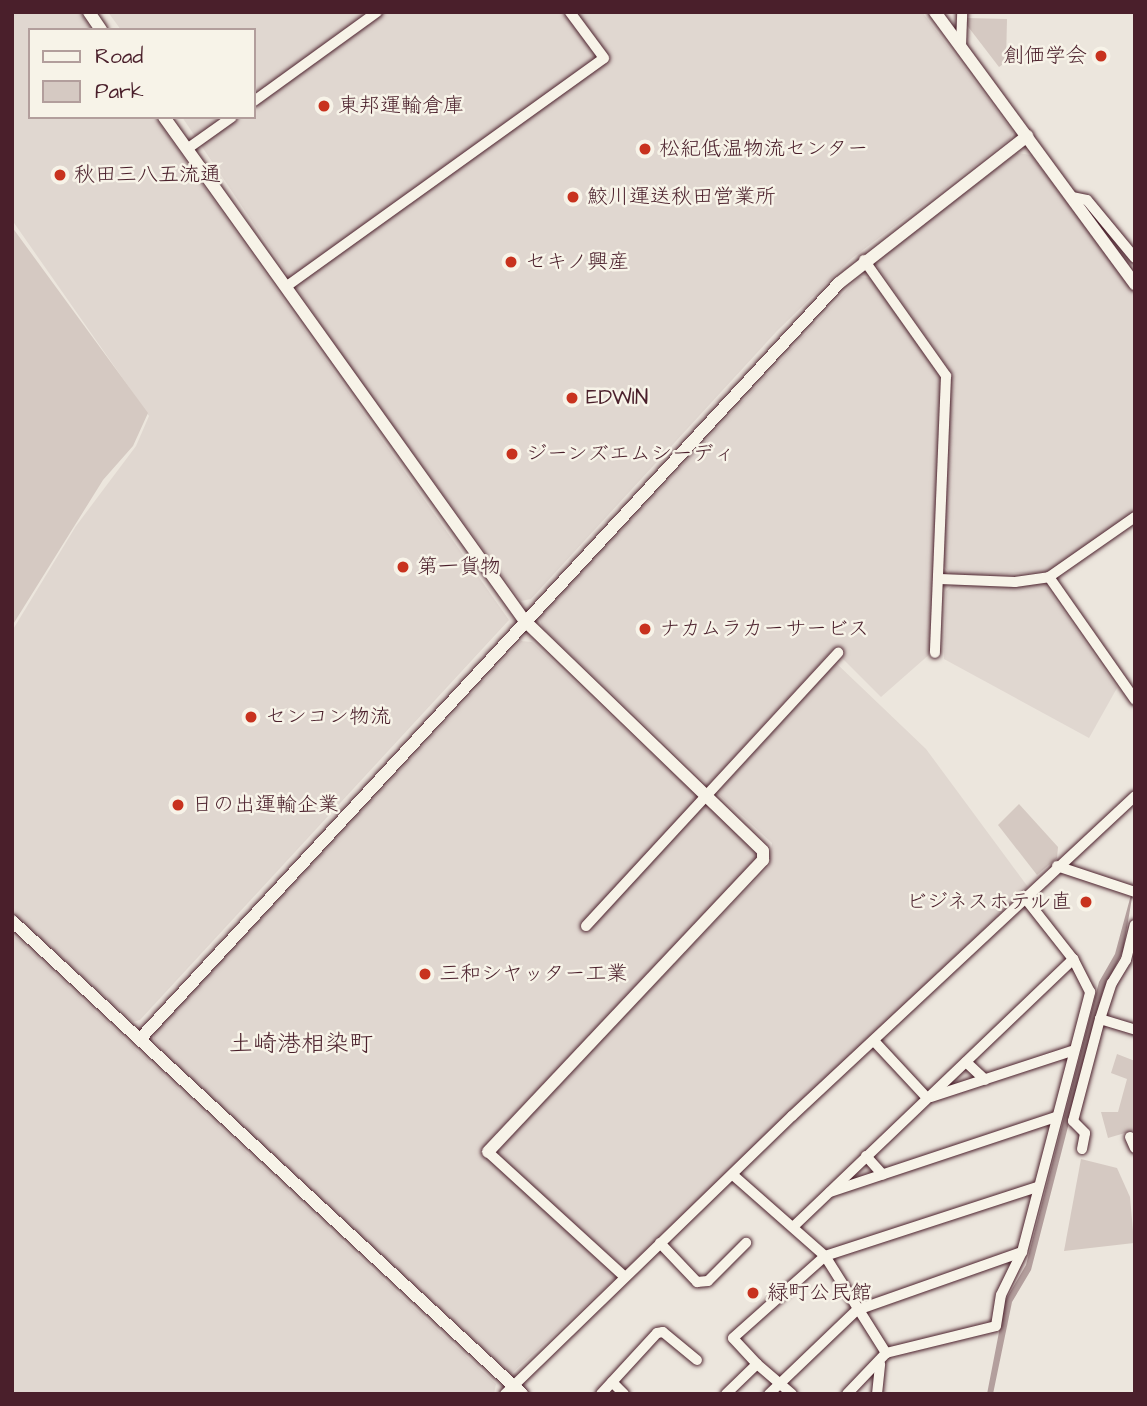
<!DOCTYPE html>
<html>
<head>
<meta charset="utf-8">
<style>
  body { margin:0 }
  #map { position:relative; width:1147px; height:1406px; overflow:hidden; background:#ece6dd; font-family:"Architects Daughter","Klee One",sans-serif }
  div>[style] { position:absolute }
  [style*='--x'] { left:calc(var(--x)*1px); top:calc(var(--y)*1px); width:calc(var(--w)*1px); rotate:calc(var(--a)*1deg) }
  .built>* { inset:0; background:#e0d7d0 }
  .green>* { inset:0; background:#d5c9c2 }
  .water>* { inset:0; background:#b39f9d }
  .roads { filter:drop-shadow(0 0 2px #4a1f2b) drop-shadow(0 0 2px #4a1f2b) }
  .minor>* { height:10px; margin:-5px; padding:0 5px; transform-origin:5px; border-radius:5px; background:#f7f3e8 }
  .tertiary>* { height:12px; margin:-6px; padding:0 6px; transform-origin:6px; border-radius:6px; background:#f7f3e8 }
  .dots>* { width:19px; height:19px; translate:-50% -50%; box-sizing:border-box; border:4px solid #f7f3e8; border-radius:50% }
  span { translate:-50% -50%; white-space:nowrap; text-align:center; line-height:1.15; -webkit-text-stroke:5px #f7f3e8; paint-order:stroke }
  .poi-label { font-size:21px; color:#4a1f2b }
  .right { translate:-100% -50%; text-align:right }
  .left { translate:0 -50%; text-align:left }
  .quarter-label { font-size:24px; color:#4a1f2b }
  .frame { position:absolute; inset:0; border:14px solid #4a1f2b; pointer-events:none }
  .legend { position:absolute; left:28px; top:28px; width:228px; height:91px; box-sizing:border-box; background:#f7f3e8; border:2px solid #b29e9c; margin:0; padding:9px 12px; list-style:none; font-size:21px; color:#4a1f2b }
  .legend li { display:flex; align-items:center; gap:14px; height:35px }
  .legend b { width:35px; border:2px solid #b29e9c }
</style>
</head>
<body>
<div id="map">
  <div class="built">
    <div style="clip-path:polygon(12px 12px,80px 12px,92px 30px,30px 30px,30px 117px,155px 117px,509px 620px,140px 1020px,133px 1022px,12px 913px,12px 631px,76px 526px,136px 446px,149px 416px,12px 220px)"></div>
    <div style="clip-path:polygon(108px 12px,922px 12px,1013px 132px,1010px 139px,851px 259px,777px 331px,531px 599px,521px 601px,345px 360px,182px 117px,254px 117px,254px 30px,121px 30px)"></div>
    <div style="clip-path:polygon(1017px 153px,1031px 155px,1037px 163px,1135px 292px,1135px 512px,1066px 563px,1046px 572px,952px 576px,944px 566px,949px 369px,874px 262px)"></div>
    <div style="clip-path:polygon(859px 277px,870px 278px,941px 375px,931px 653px,881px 697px,833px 649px,708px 785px,543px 628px,539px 618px)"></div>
    <div style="clip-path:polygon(1043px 582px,1117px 688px,1089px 738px,944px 659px,946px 591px,953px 585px)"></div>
    <div style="clip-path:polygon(521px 641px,532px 642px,753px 848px,759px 859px,490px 1139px,485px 1150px,619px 1275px,511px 1374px,162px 1052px,154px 1039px,154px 1033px,213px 970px)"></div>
    <div style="clip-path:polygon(836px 663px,926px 749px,1028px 887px,625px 1269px,498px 1155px,498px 1147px,769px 866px,772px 843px,717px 793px)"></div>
    <div style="clip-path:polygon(12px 934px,496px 1384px,494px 1394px,12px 1394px)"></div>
  </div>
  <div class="green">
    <div style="clip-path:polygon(966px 18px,1007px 19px,1006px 62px,999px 67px,966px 24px)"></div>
    <div style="clip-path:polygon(12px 227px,148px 413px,133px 446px,103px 480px,12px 626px)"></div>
    <div style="clip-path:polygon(1019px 804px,1058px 847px,1057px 858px,1037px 875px,998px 825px)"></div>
    <div style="clip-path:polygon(1117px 1054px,1135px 1061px,1135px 1130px,1108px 1138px,1101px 1112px,1118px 1112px,1127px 1079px,1111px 1073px)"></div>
    <div style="clip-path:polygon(1081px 1159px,1117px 1168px,1130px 1197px,1134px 1243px,1064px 1251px)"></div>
  </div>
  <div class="water">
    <div style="clip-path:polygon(1135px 880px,1123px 951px,1103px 991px,1031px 1270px,1012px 1302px,993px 1394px,987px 1394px,1005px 1301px,1026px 1265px,1099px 982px,1115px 954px)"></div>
  </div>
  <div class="roads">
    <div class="minor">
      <div style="--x:961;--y:47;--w:35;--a:-88"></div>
      <div style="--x:254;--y:101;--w:152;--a:-35.9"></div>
      <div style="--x:187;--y:149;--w:55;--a:-35.4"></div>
      <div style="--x:1072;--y:197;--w:15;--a:11"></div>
      <div style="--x:1087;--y:200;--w:75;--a:50.4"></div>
      <div style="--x:864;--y:260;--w:142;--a:54.7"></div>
      <div style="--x:946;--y:376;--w:277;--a:92.3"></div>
      <div style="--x:287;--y:286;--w:390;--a:-35.7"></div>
      <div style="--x:604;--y:58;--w:57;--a:-126.5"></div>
      <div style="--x:1049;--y:577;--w:150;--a:55"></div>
      <div style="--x:940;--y:579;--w:75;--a:2.3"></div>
      <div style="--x:1015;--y:582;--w:34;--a:-8"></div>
      <div style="--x:1049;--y:577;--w:105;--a:-34.9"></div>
      <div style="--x:1057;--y:866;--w:82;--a:18.4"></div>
      <div style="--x:586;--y:926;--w:372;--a:-47.3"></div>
      <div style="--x:1100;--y:1019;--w:37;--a:17"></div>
      <div style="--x:875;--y:1042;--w:76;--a:47.1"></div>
      <div style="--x:966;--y:1062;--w:26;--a:43"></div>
      <div style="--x:931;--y:1097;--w:148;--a:-18.1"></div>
      <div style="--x:1130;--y:1137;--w:12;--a:66"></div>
      <div style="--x:1082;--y:1149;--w:16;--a:-79"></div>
      <div style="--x:1085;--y:1133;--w:17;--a:-135"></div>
      <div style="--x:1073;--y:1121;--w:106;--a:-75.2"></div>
      <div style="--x:1100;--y:1019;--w:38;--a:-72"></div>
      <div style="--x:1112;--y:983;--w:27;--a:-59"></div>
      <div style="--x:1126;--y:960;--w:36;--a:-76"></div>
      <div style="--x:488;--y:1152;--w:185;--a:42.4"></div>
      <div style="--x:866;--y:1156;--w:25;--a:48"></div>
      <div style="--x:733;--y:1175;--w:123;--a:41.4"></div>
      <div style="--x:825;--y:1256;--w:115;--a:57.8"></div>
      <div style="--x:886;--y:1353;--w:113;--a:-13.8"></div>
      <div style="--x:996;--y:1326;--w:31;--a:-81"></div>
      <div style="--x:1001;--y:1295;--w:48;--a:-64"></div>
      <div style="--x:1022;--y:1252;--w:269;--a:-75.3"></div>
      <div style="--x:1090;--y:992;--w:37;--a:-117"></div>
      <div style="--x:1073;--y:959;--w:78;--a:-128.2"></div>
      <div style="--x:830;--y:1192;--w:237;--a:-18.4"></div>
      <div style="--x:793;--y:1227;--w:388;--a:-43.7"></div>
      <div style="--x:660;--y:1243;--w:54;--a:46.5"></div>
      <div style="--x:697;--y:1282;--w:11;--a:-5"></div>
      <div style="--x:708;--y:1281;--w:54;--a:-45"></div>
      <div style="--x:757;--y:1364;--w:35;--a:-133"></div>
      <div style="--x:733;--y:1338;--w:123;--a:-41.7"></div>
      <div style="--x:825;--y:1256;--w:223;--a:-18"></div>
      <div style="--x:612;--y:1382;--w:17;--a:45"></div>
      <div style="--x:505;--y:1394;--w:400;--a:-44.1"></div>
      <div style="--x:792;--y:1116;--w:469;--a:-43"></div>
      <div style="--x:601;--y:1394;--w:83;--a:-47.4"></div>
      <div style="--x:657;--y:1333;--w:6;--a:-9"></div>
      <div style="--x:663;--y:1332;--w:44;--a:39.5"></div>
      <div style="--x:726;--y:1394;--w:43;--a:-44.1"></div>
      <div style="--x:757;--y:1364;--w:46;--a:40.6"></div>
      <div style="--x:769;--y:1394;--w:122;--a:-43.7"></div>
      <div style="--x:857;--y:1310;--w:175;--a:-19.4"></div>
      <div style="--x:847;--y:1394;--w:57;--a:-46.4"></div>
      <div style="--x:877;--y:1394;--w:30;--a:-84"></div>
    </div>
    <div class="tertiary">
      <div style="--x:89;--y:12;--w:22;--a:56"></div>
      <div style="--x:935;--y:12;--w:338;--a:53.7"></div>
      <div style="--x:164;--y:117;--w:619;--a:54.41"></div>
      <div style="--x:524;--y:620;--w:332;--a:44"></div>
      <div style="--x:763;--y:851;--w:9;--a:90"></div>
      <div style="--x:763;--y:860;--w:401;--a:133.3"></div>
      <div style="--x:12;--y:921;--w:696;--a:42.84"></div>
      <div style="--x:140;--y:1039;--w:1030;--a:-47.24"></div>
      <div style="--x:839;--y:283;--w:239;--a:-38"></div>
    </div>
  </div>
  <div class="dots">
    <div style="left:1101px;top:56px;background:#c8321e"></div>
    <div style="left:324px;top:106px;background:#c8321e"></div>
    <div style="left:645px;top:149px;background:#c8321e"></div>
    <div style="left:60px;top:175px;background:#c8321e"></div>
    <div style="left:573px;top:197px;background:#c8321e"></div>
    <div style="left:511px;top:262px;background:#c8321e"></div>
    <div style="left:572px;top:398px;background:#c8321e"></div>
    <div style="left:512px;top:454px;background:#c8321e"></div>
    <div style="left:403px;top:567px;background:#c8321e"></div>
    <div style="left:645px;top:629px;background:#c8321e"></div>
    <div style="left:251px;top:717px;background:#c8321e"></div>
    <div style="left:178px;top:805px;background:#c8321e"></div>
    <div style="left:1086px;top:902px;background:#c8321e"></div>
    <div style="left:425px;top:974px;background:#c8321e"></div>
    <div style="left:753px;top:1293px;background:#c8321e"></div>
  </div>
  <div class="poi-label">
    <span class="right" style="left:1087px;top:56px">創価学会</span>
    <span class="left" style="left:338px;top:106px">東邦運輸倉庫</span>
    <span class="left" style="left:659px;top:149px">松紀低温物流センター</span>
    <span class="left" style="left:74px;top:175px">秋田三八五流通</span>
    <span class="left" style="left:587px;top:197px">鮫川運送秋田営業所</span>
    <span class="left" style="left:525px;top:262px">セキノ興産</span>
    <span class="left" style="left:586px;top:398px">EDWIN</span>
    <span class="left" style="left:526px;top:454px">ジーンズエムシーディ</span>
    <span class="left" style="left:417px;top:567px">第一貨物</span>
    <span class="left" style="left:659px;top:629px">ナカムラカーサービス</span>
    <span class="left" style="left:265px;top:717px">センコン物流</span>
    <span class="left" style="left:192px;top:805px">日の出運輸企業</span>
    <span class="right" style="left:1072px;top:902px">ビジネスホテル直</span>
    <span class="left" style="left:439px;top:974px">三和シヤッター工業</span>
    <span class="left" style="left:767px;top:1293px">緑町公民館</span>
  </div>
  <div class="quarter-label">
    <span style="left:301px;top:1045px">土崎港相染町</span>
  </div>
  <div class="frame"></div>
  <ul class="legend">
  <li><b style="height:9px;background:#f7f3e8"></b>Road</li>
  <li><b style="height:19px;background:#d5c9c2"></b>Park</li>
  </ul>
</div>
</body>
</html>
